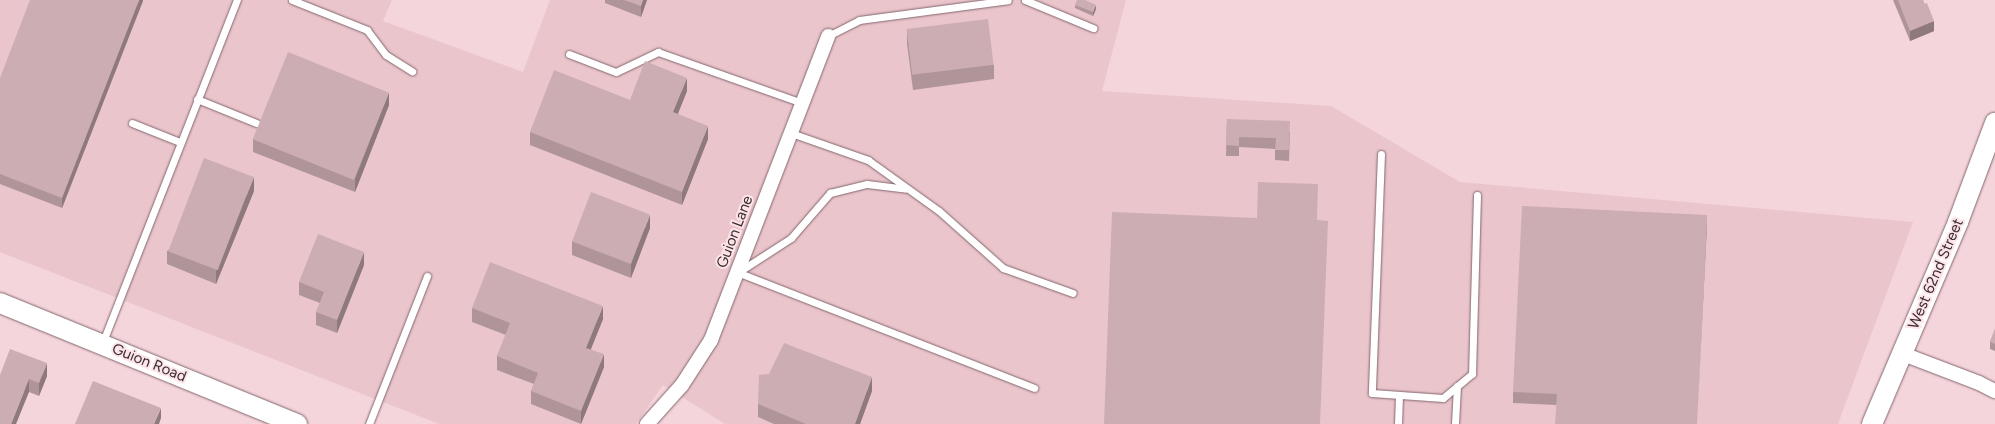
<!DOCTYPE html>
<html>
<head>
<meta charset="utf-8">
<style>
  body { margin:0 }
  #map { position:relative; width:1995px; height:424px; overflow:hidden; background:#f4d5db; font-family:Figtree,sans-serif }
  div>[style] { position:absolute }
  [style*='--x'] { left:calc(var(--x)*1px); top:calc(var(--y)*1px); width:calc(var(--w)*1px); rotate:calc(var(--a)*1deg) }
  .built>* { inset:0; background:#ebc5cc }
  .roads { filter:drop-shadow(0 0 1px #82676d) drop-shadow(0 0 1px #82676d) }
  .lane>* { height:7px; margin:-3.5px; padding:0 3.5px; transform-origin:3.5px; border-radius:3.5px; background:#fff }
  .street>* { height:14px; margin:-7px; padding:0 7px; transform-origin:7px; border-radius:7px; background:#fff }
  .secondary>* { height:20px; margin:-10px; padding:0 10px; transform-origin:10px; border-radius:10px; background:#fff }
  .wall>* { inset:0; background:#af959a }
  .shaded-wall>* { inset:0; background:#8e797d }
  .building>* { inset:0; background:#cbadb3; transform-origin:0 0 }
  span { translate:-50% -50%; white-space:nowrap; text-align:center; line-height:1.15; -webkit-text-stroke:4px #fde4e9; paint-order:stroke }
  .street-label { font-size:15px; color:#382c2f }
</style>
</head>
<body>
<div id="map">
  <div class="built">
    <div style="clip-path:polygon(0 0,392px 0,383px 21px,523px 72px,550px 0,1126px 0,1102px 91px,1331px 106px,1460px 182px,1913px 222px,1838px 424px,725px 424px,663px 385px,636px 424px,439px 424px,0 252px)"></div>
  </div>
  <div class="roads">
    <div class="lane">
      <div style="--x:292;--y:0;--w:81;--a:21.8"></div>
      <div style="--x:367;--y:30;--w:31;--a:53"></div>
      <div style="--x:386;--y:55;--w:31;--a:32"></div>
      <div style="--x:1025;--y:0;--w:74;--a:22.4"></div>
      <div style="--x:828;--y:36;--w:35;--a:-27"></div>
      <div style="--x:859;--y:20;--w:150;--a:-7.6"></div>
      <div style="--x:569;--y:54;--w:50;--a:21"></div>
      <div style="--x:616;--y:72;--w:47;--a:-25.5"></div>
      <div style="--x:658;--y:52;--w:153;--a:19.5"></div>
      <div style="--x:197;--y:99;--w:64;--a:22.1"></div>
      <div style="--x:132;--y:123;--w:52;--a:21.6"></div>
      <div style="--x:791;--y:133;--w:82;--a:19.3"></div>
      <div style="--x:868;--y:160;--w:87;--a:35.7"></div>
      <div style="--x:939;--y:211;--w:86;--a:41.7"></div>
      <div style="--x:1003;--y:268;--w:74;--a:19.7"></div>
      <div style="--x:1381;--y:154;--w:239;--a:92.2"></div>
      <div style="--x:1372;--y:393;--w:71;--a:4"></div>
      <div style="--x:1443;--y:398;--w:38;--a:-40"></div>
      <div style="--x:1472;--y:374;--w:179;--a:-88.4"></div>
      <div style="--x:740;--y:271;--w:61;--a:-32.9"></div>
      <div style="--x:791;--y:238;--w:60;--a:-49.1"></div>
      <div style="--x:830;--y:193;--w:38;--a:-14"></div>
      <div style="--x:867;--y:184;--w:38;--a:7"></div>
      <div style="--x:737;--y:272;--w:319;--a:21.3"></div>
      <div style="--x:102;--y:344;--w:370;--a:-68.6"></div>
      <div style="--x:369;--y:424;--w:159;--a:-68.6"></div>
      <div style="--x:1398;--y:424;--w:29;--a:-88"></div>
      <div style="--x:1455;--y:424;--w:38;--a:-87"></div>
    </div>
    <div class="street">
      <div style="--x:1903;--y:354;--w:81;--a:20.9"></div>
      <div style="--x:1979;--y:383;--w:18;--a:27"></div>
      <div style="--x:647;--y:424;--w:52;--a:-48.1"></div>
      <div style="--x:682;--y:385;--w:54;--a:-57.2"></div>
      <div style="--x:711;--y:340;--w:326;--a:-68.9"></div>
    </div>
    <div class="secondary">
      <div style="--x:0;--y:303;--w:321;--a:22.2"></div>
      <div style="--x:1872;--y:424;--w:220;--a:-66.9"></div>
      <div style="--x:1958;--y:222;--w:106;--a:-69.5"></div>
    </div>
  </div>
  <div class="wall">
    <div style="clip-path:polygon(143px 0,62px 208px,0 184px,0 78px)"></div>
    <div style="clip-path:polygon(605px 0,647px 0,641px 17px,605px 3px)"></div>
    <div style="clip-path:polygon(1893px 0,1923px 0,1934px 31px,1910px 41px)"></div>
    <div style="clip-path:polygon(1075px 5px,1096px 9px,1093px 16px,1075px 8px)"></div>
    <div style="clip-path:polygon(907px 31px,994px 65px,994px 79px,913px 90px,907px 44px)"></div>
    <div style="clip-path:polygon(687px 91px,678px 114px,708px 139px,682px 205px,530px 145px,530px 132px,630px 100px)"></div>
    <div style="clip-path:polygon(389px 105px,355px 192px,253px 152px,253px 139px)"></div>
    <div style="clip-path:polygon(1227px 119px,1290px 132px,1289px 161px,1275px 160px,1275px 149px,1239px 147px,1239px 156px,1226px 156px)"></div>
    <div style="clip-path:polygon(254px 191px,216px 284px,167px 264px,167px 251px)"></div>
    <div style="clip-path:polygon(1707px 225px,1556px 405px,1513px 403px,1513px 392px)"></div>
    <div style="clip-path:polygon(650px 228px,631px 278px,572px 255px,572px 241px)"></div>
    <div style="clip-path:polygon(364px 265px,337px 333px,316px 325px,316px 312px,320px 303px,299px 295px,299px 282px)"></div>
    <div style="clip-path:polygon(472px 308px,603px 319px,591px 349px,604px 367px,581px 424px,531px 404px,531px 391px,534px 384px,497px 370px,497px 356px,506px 335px,472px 322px)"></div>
    <div style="clip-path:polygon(1995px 329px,1995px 351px,1990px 349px,1990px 342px)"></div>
    <div style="clip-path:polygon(0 375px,47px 376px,39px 396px,29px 392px)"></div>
    <div style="clip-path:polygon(872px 391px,860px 424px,774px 424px,758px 417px,758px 404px)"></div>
  </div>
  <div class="shaded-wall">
    <div style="clip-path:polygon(139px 0,143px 0,143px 1px,62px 208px,62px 198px)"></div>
    <div style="clip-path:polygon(643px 0,647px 0,641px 17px,641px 6px)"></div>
    <div style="clip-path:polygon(1096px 5px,1096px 9px,1093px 16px,1093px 12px)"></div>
    <div style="clip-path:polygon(1934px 21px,1934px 31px,1910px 41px,1910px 31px)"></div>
    <div style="clip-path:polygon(687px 78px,687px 91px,673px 125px,673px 112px)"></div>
    <div style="clip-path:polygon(389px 92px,389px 105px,355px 192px,355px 179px)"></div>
    <div style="clip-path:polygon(708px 126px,708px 139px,682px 205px,682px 192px)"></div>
    <div style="clip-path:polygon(254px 177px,254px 191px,216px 284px,216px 271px)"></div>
    <div style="clip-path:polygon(650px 215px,650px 228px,631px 278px,631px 264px)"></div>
    <div style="clip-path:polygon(1707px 215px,1707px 225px,1697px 424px)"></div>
    <div style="clip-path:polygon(364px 252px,364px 265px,337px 333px,337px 320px)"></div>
    <div style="clip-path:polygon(603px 306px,603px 319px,586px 361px,586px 348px)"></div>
    <div style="clip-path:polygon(604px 354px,604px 367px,581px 424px,581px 411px)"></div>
    <div style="clip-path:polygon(47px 363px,47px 376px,39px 396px,39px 383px)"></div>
    <div style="clip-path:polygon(872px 377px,872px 391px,860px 424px,855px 424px)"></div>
    <div style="clip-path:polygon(29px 379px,29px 392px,16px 424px,11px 424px)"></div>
    <div style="clip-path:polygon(161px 408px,161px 418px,159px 424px,154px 424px)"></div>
  </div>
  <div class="building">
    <div style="clip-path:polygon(30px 0,139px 0,62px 198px,0 174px,0 78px)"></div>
    <div style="clip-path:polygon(624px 0,643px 0,641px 6px)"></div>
    <div style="clip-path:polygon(1077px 0,1085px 0,1096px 5px,1093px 12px,1075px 5px)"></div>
    <div style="clip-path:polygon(1898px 0,1923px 0,1924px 4px,1927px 3px,1934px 21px,1910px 31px)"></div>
    <div style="left:988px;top:19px;width:46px;height:82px;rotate:83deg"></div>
    <div style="left:288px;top:52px;width:109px;height:94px;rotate:22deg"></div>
    <div style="clip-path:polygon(645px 61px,687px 78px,673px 112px,708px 126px,682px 192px,530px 132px,554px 70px,630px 100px)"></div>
    <div style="clip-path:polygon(1227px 119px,1290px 121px,1289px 150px,1275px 150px,1276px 138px,1239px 137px,1239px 146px,1226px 145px)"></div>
    <div style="left:204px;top:158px;width:53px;height:100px;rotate:21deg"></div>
    <div style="clip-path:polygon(1258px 182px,1318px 184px,1317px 220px,1328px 221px,1320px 424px,1104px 424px,1112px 212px,1257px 218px)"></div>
    <div style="left:591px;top:192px;width:63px;height:53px;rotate:21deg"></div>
    <div style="clip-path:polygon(1522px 206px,1707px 215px,1697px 424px,1555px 424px,1557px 394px,1513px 392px)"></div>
    <div style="clip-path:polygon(318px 234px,364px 252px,337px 320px,316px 312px,324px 292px,299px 282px)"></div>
    <div style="clip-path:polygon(490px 262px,603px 306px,586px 348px,604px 354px,581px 411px,531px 391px,538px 373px,497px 356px,510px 323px,472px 308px)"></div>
    <div style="clip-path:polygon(1995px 329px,1995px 344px,1990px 342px)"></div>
    <div style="clip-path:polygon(784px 343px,872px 377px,855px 424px,806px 424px,758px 404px,759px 375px,769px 374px)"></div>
    <div style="clip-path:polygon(10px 349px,47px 363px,39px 383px,29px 379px,11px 424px,0 424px,0 375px)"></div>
    <div style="clip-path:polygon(93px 381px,161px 408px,154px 424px,75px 424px)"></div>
  </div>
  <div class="street-label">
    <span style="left:735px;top:232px;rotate:-69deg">Guion Lane</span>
    <span style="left:1936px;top:274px;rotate:-67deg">West 62nd Street</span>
    <span style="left:149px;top:363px;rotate:22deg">Guion Road</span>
  </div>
</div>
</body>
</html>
